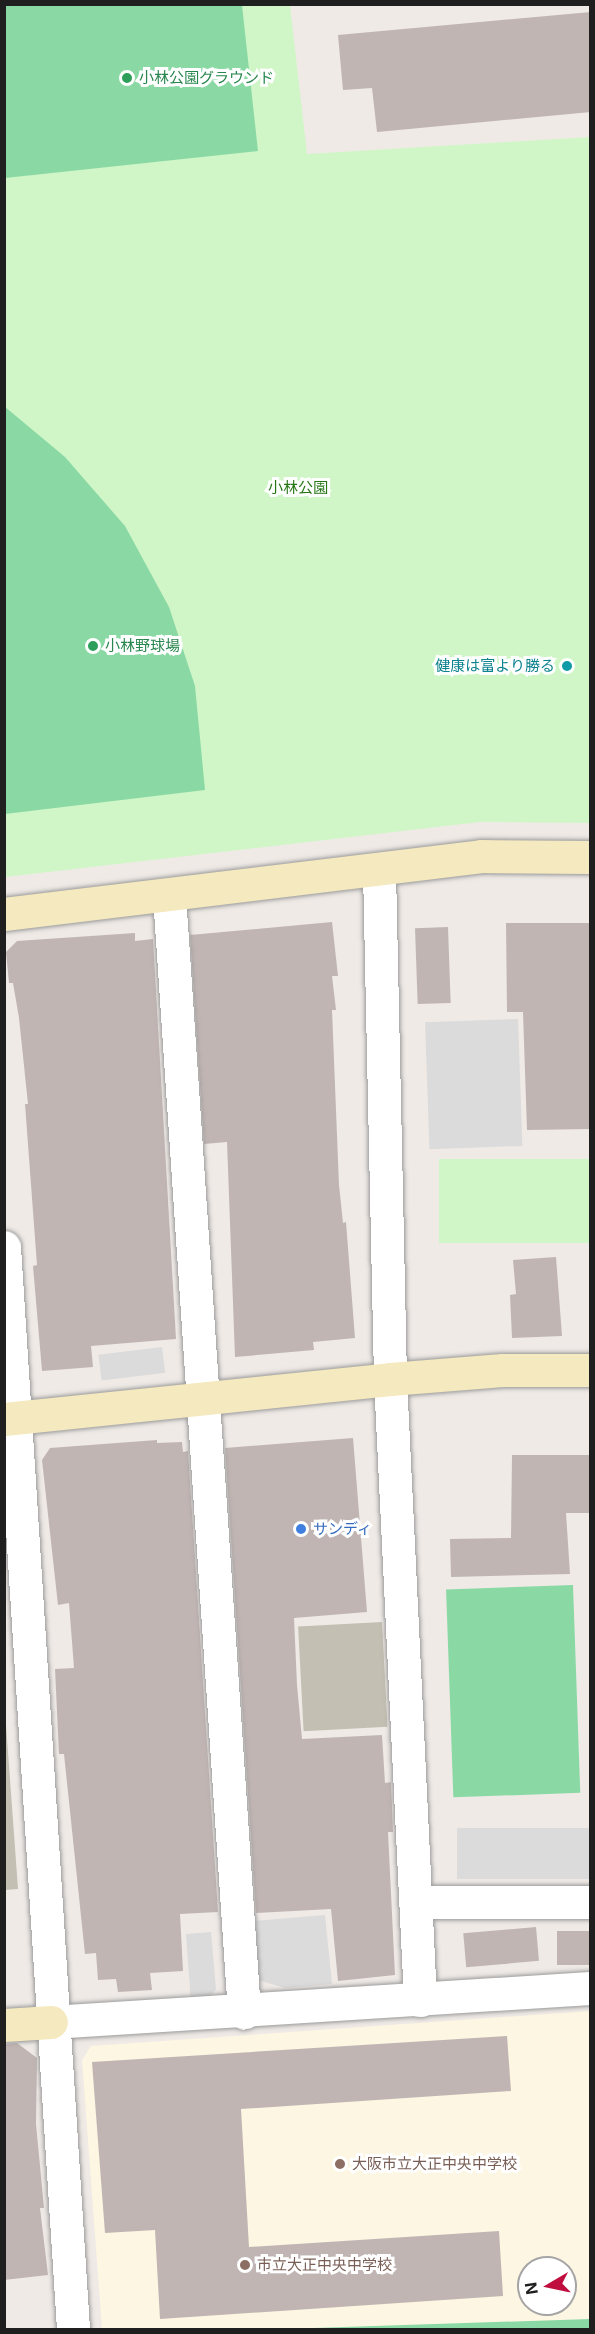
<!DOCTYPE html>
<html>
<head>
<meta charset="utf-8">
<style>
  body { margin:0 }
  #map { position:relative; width:595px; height:2334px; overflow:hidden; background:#efeae6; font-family:Inter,"Noto Sans JP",sans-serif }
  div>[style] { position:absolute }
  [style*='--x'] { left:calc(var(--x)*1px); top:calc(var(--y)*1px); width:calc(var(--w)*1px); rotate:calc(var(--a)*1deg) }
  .education>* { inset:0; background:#fdf6e2 }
  .construction>* { inset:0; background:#c3bfb2; transform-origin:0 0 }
  .park>* { inset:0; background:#d0f6c7; transform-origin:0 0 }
  .pitch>* { inset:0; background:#8ad9a5; transform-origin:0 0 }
  .parking>* { inset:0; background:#dbdbdb; transform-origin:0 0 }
  .building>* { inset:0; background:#c0b5b3; transform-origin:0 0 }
  .roads { filter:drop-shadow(0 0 2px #9c9c9c) drop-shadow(0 0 2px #9c9c9c) }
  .street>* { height:33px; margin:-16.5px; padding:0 16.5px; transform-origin:16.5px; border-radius:16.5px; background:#fff }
  .secondary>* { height:33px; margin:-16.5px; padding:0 16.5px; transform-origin:16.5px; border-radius:16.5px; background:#f5e9bf }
  .dots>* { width:16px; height:16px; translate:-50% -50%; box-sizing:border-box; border:3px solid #fff; border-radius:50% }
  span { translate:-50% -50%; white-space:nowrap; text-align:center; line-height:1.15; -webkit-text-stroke:6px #fff; paint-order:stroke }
  .leisure-label { font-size:15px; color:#27864d }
  .left { translate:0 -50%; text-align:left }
  .park-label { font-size:15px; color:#267714 }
  .culture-label { font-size:15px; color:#0d838f }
  .right { translate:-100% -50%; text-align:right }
  .shop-label { font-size:15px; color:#366cbe }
  .education-label { font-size:15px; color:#785e54 }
  .frame { position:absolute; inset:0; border:6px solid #1f1f1f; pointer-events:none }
  .north { position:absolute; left:517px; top:2256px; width:60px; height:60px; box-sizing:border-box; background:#fff; border:2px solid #a5a5a5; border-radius:50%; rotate:261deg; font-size:16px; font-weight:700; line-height:24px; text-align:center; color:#1f1f1f }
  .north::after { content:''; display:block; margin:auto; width:21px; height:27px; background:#c00e3e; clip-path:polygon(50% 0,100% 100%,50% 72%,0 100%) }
</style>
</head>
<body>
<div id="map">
  <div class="education">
    <div style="clip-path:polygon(evenodd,590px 2011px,590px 2329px,102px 2329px,82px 2060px,91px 2046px,590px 2011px,529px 2268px,565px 2268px,565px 2304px,529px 2304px,529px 2268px)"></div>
  </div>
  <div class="construction">
    <div style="left:382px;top:1622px;width:105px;height:84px;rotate:87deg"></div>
    <div style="clip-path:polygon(5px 1711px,18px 1889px,5px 1890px,4px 1890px)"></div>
  </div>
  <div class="park">
    <div style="clip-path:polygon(4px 5px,290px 5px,307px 154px,590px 137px,590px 823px,480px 822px,5px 877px)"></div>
    <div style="left:590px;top:1159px;width:84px;height:151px;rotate:90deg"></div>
  </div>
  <div class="pitch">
    <div style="clip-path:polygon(4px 5px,242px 5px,258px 151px,5px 178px)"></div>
    <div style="clip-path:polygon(4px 406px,65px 457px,125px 526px,169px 607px,195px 686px,205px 790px,5px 814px)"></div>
    <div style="left:573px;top:1585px;width:208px;height:127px;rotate:88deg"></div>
    <div style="clip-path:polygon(590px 2319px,590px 2330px,283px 2329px)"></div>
  </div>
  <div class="parking">
    <div style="left:518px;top:1019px;width:127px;height:93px;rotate:88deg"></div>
    <div style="left:162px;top:1347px;width:26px;height:64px;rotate:83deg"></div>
    <div style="left:590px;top:1828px;width:51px;height:133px;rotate:90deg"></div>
    <div style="clip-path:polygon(325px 1915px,332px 1984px,285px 1988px,258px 1980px,253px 1921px)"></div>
    <div style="clip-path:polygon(211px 1932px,216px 1989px,206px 2002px,191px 2003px,186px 1934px)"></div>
  </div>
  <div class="building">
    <div style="clip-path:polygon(591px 12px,591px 112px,377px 132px,372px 88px,343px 90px,338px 35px)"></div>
    <div style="clip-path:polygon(332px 922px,338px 976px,332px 976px,336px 1010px,332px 1010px,339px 1185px,343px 1223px,346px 1222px,355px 1338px,313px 1342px,314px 1350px,235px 1357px,227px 1142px,204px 1144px,190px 935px)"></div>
    <div style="clip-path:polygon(506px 923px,591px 923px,589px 1129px,527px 1130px,523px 1012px,507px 1012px)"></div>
    <div style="left:448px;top:927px;width:76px;height:33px;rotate:88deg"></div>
    <div style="clip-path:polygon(135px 933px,135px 941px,153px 939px,176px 1339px,91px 1346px,93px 1367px,42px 1371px,33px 1266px,37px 1265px,25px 1104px,28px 1104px,19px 1018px,13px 983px,9px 983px,6px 952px,17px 941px)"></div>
    <div style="clip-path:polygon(556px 1257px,562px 1336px,512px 1338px,510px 1295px,516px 1294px,513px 1260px)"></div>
    <div style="clip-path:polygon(353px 1438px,367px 1612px,294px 1618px,297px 1685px,302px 1739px,382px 1735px,385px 1783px,391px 1782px,393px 1832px,388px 1832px,395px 1975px,338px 1981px,331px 1909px,256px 1913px,225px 1448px)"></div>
    <div style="clip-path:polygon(157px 1440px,157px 1443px,182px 1442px,183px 1452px,188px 1451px,218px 1912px,180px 1914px,183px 1971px,150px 1973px,152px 1990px,118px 1992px,116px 1979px,98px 1980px,96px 1953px,85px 1954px,64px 1754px,59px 1754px,55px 1669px,74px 1668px,69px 1603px,58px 1605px,42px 1460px,50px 1448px)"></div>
    <div style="clip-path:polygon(512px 1455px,591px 1455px,591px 1513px,566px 1513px,570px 1574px,451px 1577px,450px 1539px,511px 1538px)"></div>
    <div style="left:536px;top:1927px;width:34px;height:73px;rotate:85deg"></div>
    <div style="left:591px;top:1931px;width:34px;height:34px;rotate:90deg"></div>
    <div style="clip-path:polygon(507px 2036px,511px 2091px,241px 2109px,249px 2247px,499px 2231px,503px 2296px,160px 2319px,155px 2230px,105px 2233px,92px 2062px)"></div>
    <div style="clip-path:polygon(17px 2043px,37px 2058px,36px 2124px,44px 2208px,40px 2208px,48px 2275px,4px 2280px,4px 2044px)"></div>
  </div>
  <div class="roads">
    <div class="street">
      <div style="--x:379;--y:870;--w:509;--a:88.76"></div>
      <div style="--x:390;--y:1379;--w:622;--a:87.23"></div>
      <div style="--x:169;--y:895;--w:1120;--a:86.16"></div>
      <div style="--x:4;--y:1247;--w:1085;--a:86.35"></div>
      <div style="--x:415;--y:1902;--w:175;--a:0"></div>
      <div style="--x:51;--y:2022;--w:540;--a:-3.61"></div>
    </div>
    <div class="secondary">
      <div style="--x:4;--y:914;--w:481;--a:-6.9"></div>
      <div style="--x:481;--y:856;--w:109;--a:0.5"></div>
      <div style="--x:4;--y:1419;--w:388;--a:-5.9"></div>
      <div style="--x:390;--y:1379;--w:113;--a:-4.6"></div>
      <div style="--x:503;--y:1370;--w:87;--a:0"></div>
      <div style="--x:4;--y:2025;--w:47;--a:-3.7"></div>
    </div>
  </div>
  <div class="dots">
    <div style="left:127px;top:78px;background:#2e9e5b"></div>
    <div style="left:93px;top:646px;background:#2e9e5b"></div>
    <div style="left:567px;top:666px;background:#0f9aa8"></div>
    <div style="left:301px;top:1529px;background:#3f7fe0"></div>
    <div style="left:340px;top:2164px;background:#8d6e63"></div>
    <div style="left:245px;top:2265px;background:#8d6e63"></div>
  </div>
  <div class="leisure-label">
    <span class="left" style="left:139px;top:78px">小林公園グラウンド</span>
    <span class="left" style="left:105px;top:646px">小林野球場</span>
  </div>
  <div class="park-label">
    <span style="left:298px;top:488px">小林公園</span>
  </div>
  <div class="culture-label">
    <span class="right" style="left:555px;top:666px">健康は富より勝る</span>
  </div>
  <div class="shop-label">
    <span class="left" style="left:313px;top:1529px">サンディ</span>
  </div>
  <div class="education-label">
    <span class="left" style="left:352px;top:2164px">大阪市立大正中央中学校</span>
    <span class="left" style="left:257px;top:2265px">市立大正中央中学校</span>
  </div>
  <div class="frame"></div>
  <div class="north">N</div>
</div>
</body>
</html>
